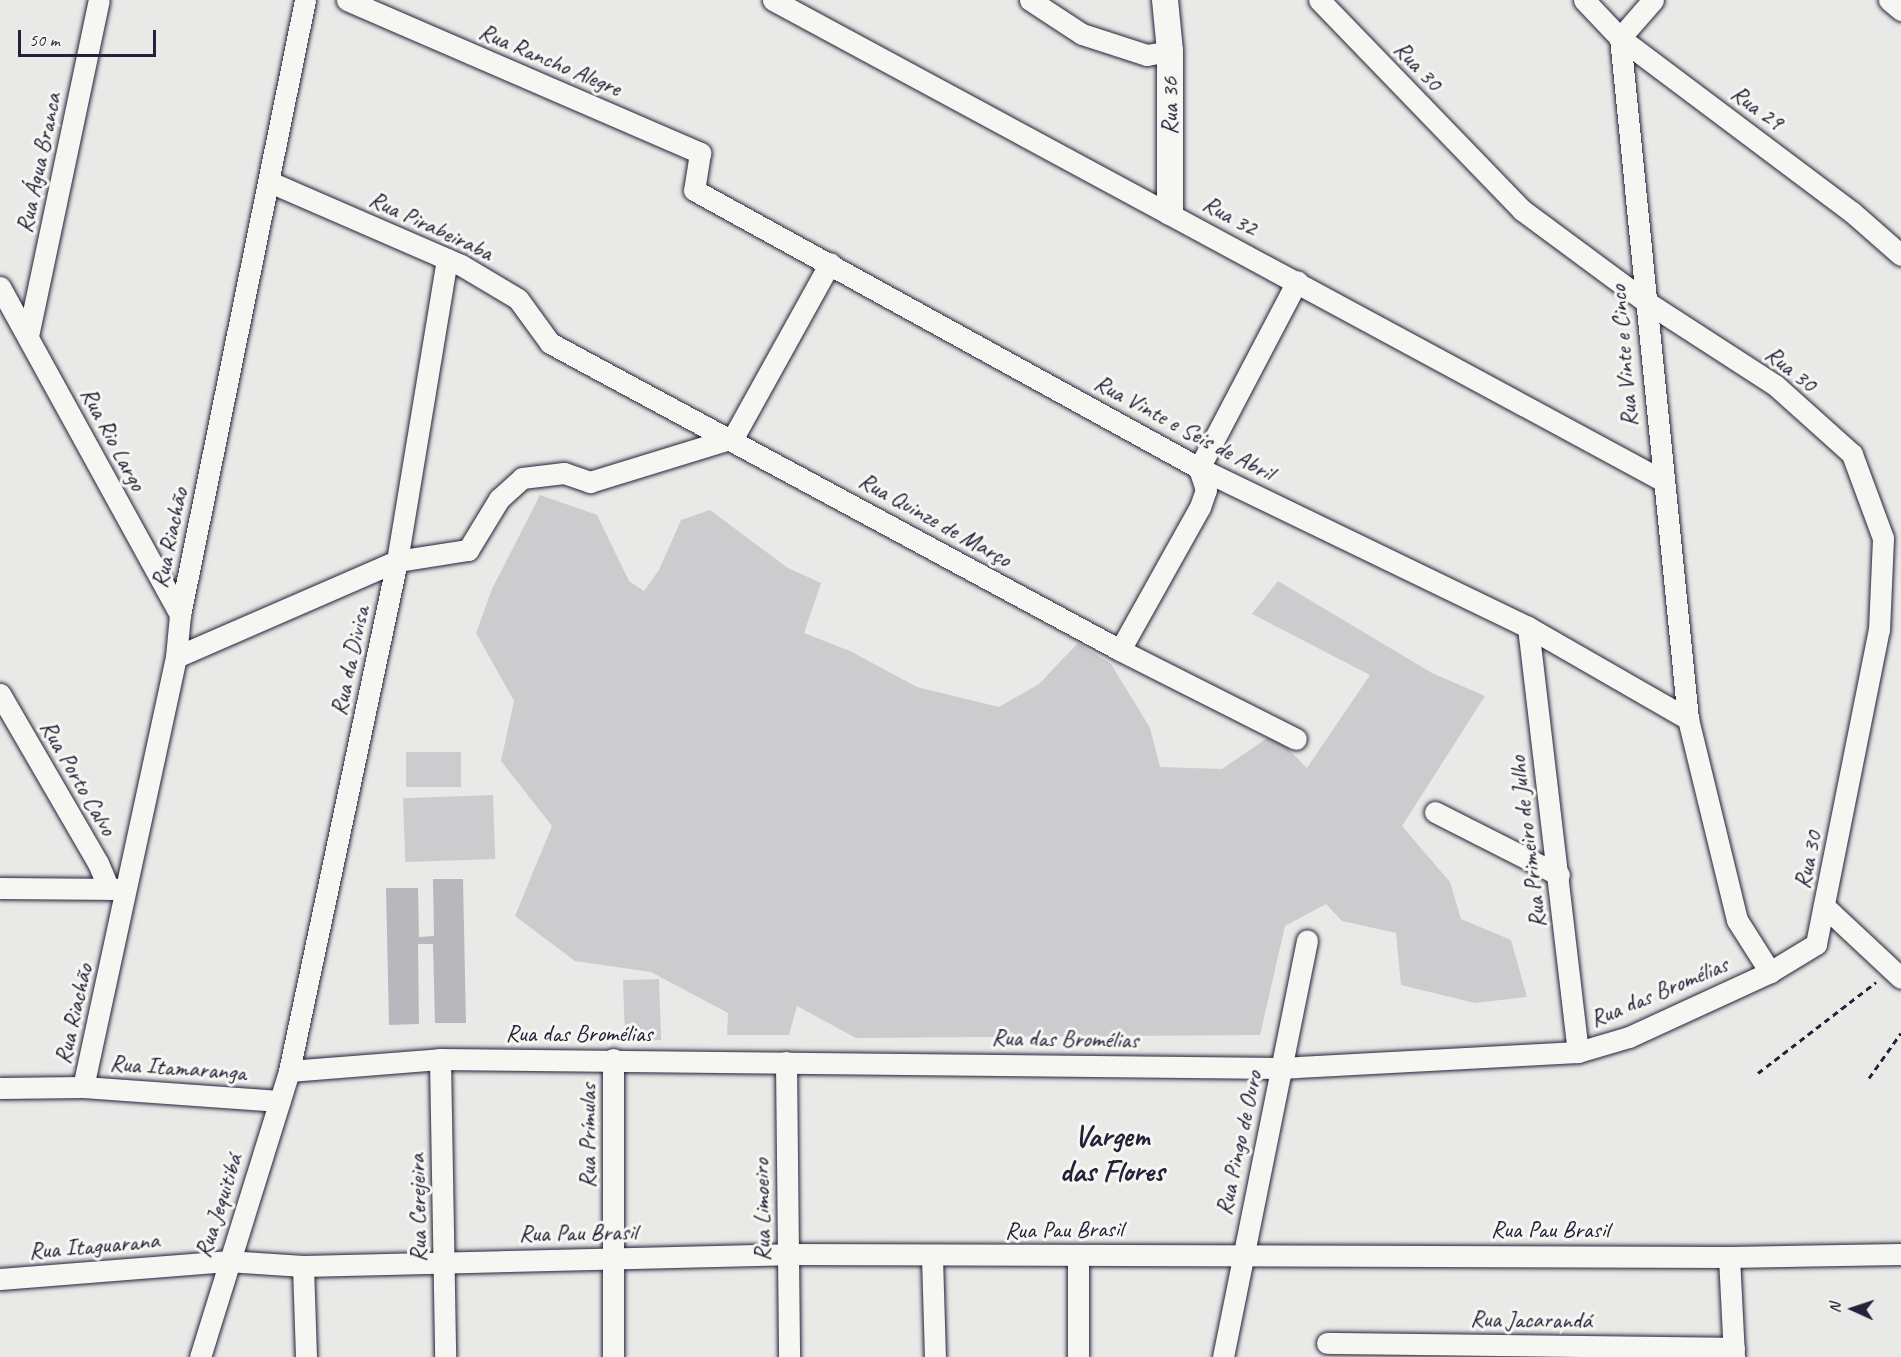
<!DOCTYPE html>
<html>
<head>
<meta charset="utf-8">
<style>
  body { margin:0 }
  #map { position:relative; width:1901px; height:1357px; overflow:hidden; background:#e9e9e7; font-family:Caveat,sans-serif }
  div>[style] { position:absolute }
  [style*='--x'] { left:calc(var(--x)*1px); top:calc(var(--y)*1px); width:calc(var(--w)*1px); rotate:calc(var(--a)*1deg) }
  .green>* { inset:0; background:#ccccce; transform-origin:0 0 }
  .building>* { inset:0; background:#b8b8bc }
  .path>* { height:3px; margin-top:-1.5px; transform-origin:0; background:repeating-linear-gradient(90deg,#22223b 0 6px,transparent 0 10.5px) }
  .roads { filter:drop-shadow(0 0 2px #22223b) drop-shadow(0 0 2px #22223b) }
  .minor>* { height:21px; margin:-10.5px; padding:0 10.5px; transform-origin:10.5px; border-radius:10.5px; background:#f6f6f2 }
  .tertiary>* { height:26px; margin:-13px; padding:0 13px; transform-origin:13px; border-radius:13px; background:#f6f6f2 }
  span { translate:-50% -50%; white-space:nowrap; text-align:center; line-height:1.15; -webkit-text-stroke:6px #f6f6f2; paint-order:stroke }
  .street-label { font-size:24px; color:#22223b }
  .district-label { font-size:30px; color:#22223b; font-weight:700 }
  .north { position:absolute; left:1823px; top:1279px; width:60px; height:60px; -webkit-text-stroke:4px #f6f6f2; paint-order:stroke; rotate:273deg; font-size:16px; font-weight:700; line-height:24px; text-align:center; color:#22223b }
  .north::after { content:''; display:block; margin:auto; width:21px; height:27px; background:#22223b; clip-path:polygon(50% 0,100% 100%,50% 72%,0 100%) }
  .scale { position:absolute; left:18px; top:30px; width:138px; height:27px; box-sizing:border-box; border:3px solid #22223b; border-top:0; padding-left:8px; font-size:18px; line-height:21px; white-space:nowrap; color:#22223b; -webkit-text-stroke:4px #f6f6f2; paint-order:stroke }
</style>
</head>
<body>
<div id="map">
  <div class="green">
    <div style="clip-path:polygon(540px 495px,597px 515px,629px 581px,644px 591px,659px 570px,681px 520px,710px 510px,788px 568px,821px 583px,804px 633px,850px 651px,917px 687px,999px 707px,1039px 684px,1078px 643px,1111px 664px,1150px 728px,1160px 767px,1222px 769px,1273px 734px,1307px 768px,1370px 675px,1252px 614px,1278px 581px,1432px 673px,1485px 696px,1402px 826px,1450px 882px,1461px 919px,1511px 940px,1527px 997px,1475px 1003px,1401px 985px,1396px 933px,1342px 921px,1326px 904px,1285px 926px,1260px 1035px,856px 1038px,797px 1006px,789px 1035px,727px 1035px,728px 1013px,651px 972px,575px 961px,515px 916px,552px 826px,501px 761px,514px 701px,476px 633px,492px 589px)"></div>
    <div style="left:406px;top:752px;width:55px;height:35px"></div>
    <div style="left:493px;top:795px;width:64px;height:90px;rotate:88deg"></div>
    <div style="left:659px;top:979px;width:61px;height:36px;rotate:88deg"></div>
  </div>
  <div class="building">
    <div style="clip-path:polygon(433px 879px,463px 879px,466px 1023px,435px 1023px,433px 944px,418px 944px,419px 1024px,389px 1025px,386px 888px,418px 888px,419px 937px,434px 936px)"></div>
  </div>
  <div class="path">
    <div style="--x:1758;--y:1073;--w:149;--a:-37.6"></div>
    <div style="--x:1869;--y:1078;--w:55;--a:-54.6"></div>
  </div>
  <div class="roads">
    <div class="minor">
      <div style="--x:347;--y:0;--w:385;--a:23.4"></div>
      <div style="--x:700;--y:153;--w:37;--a:99"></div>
      <div style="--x:694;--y:190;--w:576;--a:28.83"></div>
      <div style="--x:1199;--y:468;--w:365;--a:25.8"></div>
      <div style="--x:1528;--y:627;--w:185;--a:29.9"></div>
      <div style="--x:773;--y:0;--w:1010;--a:28.37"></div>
      <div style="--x:1030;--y:0;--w:62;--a:33.2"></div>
      <div style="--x:1082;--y:34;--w:68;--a:17.9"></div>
      <div style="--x:1147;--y:55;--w:23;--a:-10"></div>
      <div style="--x:1584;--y:0;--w:52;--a:46.5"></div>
      <div style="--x:1620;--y:38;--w:290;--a:36.9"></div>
      <div style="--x:1852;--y:212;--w:65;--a:41.3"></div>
      <div style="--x:1653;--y:0;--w:50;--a:131"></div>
      <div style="--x:1620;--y:38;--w:684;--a:84.3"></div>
      <div style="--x:1688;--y:719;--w:207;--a:76.3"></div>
      <div style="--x:1737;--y:920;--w:62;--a:57.6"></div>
      <div style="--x:1889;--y:0;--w:16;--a:40"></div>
      <div style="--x:270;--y:182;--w:208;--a:23.5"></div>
      <div style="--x:461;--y:265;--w:66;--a:30.8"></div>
      <div style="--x:518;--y:299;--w:54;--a:54"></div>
      <div style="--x:550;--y:343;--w:647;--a:28.31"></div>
      <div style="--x:1120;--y:650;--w:197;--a:26.8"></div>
      <div style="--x:0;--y:287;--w:374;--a:61.2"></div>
      <div style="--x:28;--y:336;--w:343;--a:-78.1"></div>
      <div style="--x:1528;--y:627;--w:428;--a:83.3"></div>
      <div style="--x:1120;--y:650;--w:164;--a:-60.8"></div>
      <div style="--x:1200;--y:507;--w:18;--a:-71"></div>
      <div style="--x:1206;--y:490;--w:23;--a:-108"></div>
      <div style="--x:1199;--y:468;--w:211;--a:-62.3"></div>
      <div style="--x:176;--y:657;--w:241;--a:-23.5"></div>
      <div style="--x:397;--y:561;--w:72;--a:-8.8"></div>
      <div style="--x:468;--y:550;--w:60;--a:-58.7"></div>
      <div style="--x:499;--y:499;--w:31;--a:-42"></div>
      <div style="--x:522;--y:478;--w:42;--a:-6.8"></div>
      <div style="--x:564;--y:473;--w:28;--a:19"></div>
      <div style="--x:590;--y:482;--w:150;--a:-17.1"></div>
      <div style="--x:733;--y:438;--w:200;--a:-61"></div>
      <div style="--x:0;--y:694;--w:195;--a:59.9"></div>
      <div style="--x:98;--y:863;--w:28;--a:67"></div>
      <div style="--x:1435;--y:812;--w:139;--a:26.9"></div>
      <div style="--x:0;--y:888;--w:122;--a:0.5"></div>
      <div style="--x:1824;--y:906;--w:105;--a:43.1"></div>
      <div style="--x:440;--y:1059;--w:298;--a:89"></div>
      <div style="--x:786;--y:1062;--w:295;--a:89.4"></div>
      <div style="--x:289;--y:1071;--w:151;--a:-4.5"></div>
      <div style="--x:440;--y:1059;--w:841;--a:0.61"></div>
      <div style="--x:1281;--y:1068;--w:297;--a:-3.1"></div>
      <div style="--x:1578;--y:1052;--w:53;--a:-16.4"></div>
      <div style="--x:1629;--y:1037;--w:155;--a:-24.7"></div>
      <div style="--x:1770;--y:972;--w:54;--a:-31.3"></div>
      <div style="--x:1816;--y:944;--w:320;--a:-78.7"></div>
      <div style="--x:1879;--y:630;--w:92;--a:-87.5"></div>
      <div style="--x:1883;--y:538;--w:90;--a:-110.3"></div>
      <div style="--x:1852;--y:454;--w:103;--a:-138.1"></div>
      <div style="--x:1775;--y:385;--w:155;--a:-147.1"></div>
      <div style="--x:1645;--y:301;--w:153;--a:-143.5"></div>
      <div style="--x:1522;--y:210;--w:292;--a:-134"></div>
      <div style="--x:83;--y:1087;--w:440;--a:-77.8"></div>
      <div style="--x:176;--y:657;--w:42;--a:-84.6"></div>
      <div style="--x:180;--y:615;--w:628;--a:-78.51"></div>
      <div style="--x:0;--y:1088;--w:83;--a:-0.7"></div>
      <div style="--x:83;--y:1087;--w:197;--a:4.1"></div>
      <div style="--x:932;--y:1257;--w:100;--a:88.3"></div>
      <div style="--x:1729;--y:1257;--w:100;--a:87.1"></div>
      <div style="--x:303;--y:1266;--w:91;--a:88.1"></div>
      <div style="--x:0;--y:1279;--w:228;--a:-4.5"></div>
      <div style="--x:227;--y:1261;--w:76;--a:3.8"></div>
      <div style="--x:303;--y:1266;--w:485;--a:-1.4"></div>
      <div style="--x:788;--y:1254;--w:941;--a:0.18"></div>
      <div style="--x:1729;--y:1257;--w:172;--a:-1"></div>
      <div style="--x:1327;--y:1343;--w:407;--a:0.7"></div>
      <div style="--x:200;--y:1357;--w:300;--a:-72.7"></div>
      <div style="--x:289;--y:1071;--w:521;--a:-78.04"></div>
      <div style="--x:397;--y:561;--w:306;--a:-80.6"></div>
      <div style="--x:613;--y:1357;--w:298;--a:-90"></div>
      <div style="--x:1078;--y:1357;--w:101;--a:-90"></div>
      <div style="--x:1223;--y:1357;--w:425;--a:-78.6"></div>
    </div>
    <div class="tertiary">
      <div style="--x:1165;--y:0;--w:51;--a:84.4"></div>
      <div style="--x:1170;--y:51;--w:161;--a:90"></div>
    </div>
  </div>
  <div class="street-label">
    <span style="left:550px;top:60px;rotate:23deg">Rua Rancho Alegre</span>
    <span style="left:1418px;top:66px;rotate:46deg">Rua 30</span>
    <span style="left:1170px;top:106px;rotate:-90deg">Rua 36</span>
    <span style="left:1757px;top:108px;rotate:37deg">Rua 29</span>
    <span style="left:39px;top:163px;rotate:-78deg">Rua Água Branca</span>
    <span style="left:1230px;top:216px;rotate:29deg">Rua 32</span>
    <span style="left:431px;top:226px;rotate:25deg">Rua Pirabeiraba</span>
    <span style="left:1624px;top:356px;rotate:-95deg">Rua Vinte e Cinco</span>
    <span style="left:1791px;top:369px;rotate:38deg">Rua 30</span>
    <span style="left:1184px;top:428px;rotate:28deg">Rua Vinte e Seis de Abril</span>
    <span style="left:113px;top:439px;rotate:62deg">Rua Rio Largo</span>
    <span style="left:935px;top:520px;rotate:29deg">Rua Quinze de Março</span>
    <span style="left:170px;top:538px;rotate:-78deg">Rua Riachão</span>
    <span style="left:350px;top:661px;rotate:-78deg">Rua da Divisa</span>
    <span style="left:78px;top:778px;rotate:60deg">Rua Porto Calvo</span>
    <span style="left:1528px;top:842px;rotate:-97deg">Rua Primeiro de Julho</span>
    <span style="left:1808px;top:860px;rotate:-78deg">Rua 30</span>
    <span style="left:1659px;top:992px;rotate:-23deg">Rua das Bromélias</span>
    <span style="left:74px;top:1014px;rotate:-77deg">Rua Riachão</span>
    <span style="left:579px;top:1034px">Rua das Bromélias</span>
    <span style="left:1065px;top:1039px;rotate:1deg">Rua das Bromélias</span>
    <span style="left:178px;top:1068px;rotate:4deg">Rua Itamaranga</span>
    <span style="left:588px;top:1136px;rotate:-90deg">Rua Prímulas</span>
    <span style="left:1239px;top:1143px;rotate:-78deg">Rua Pingo de Ouro</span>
    <span style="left:219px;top:1206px;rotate:-72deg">Rua Jequitibá</span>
    <span style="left:418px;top:1208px;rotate:-91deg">Rua Cerejeira</span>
    <span style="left:762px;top:1210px;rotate:-91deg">Rua Limoeiro</span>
    <span style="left:1064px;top:1230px;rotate:-1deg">Rua Pau Brasil</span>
    <span style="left:1550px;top:1230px">Rua Pau Brasil</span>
    <span style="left:578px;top:1233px;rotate:-1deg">Rua Pau Brasil</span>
    <span style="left:94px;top:1246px;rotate:-5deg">Rua Itaguarana</span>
    <span style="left:1531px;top:1320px;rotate:1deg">Rua Jacarandá</span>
  </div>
  <div class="district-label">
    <span style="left:1112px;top:1153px">Vargem<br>das Flores</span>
  </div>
  <div class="north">N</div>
  <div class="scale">50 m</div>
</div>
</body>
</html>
